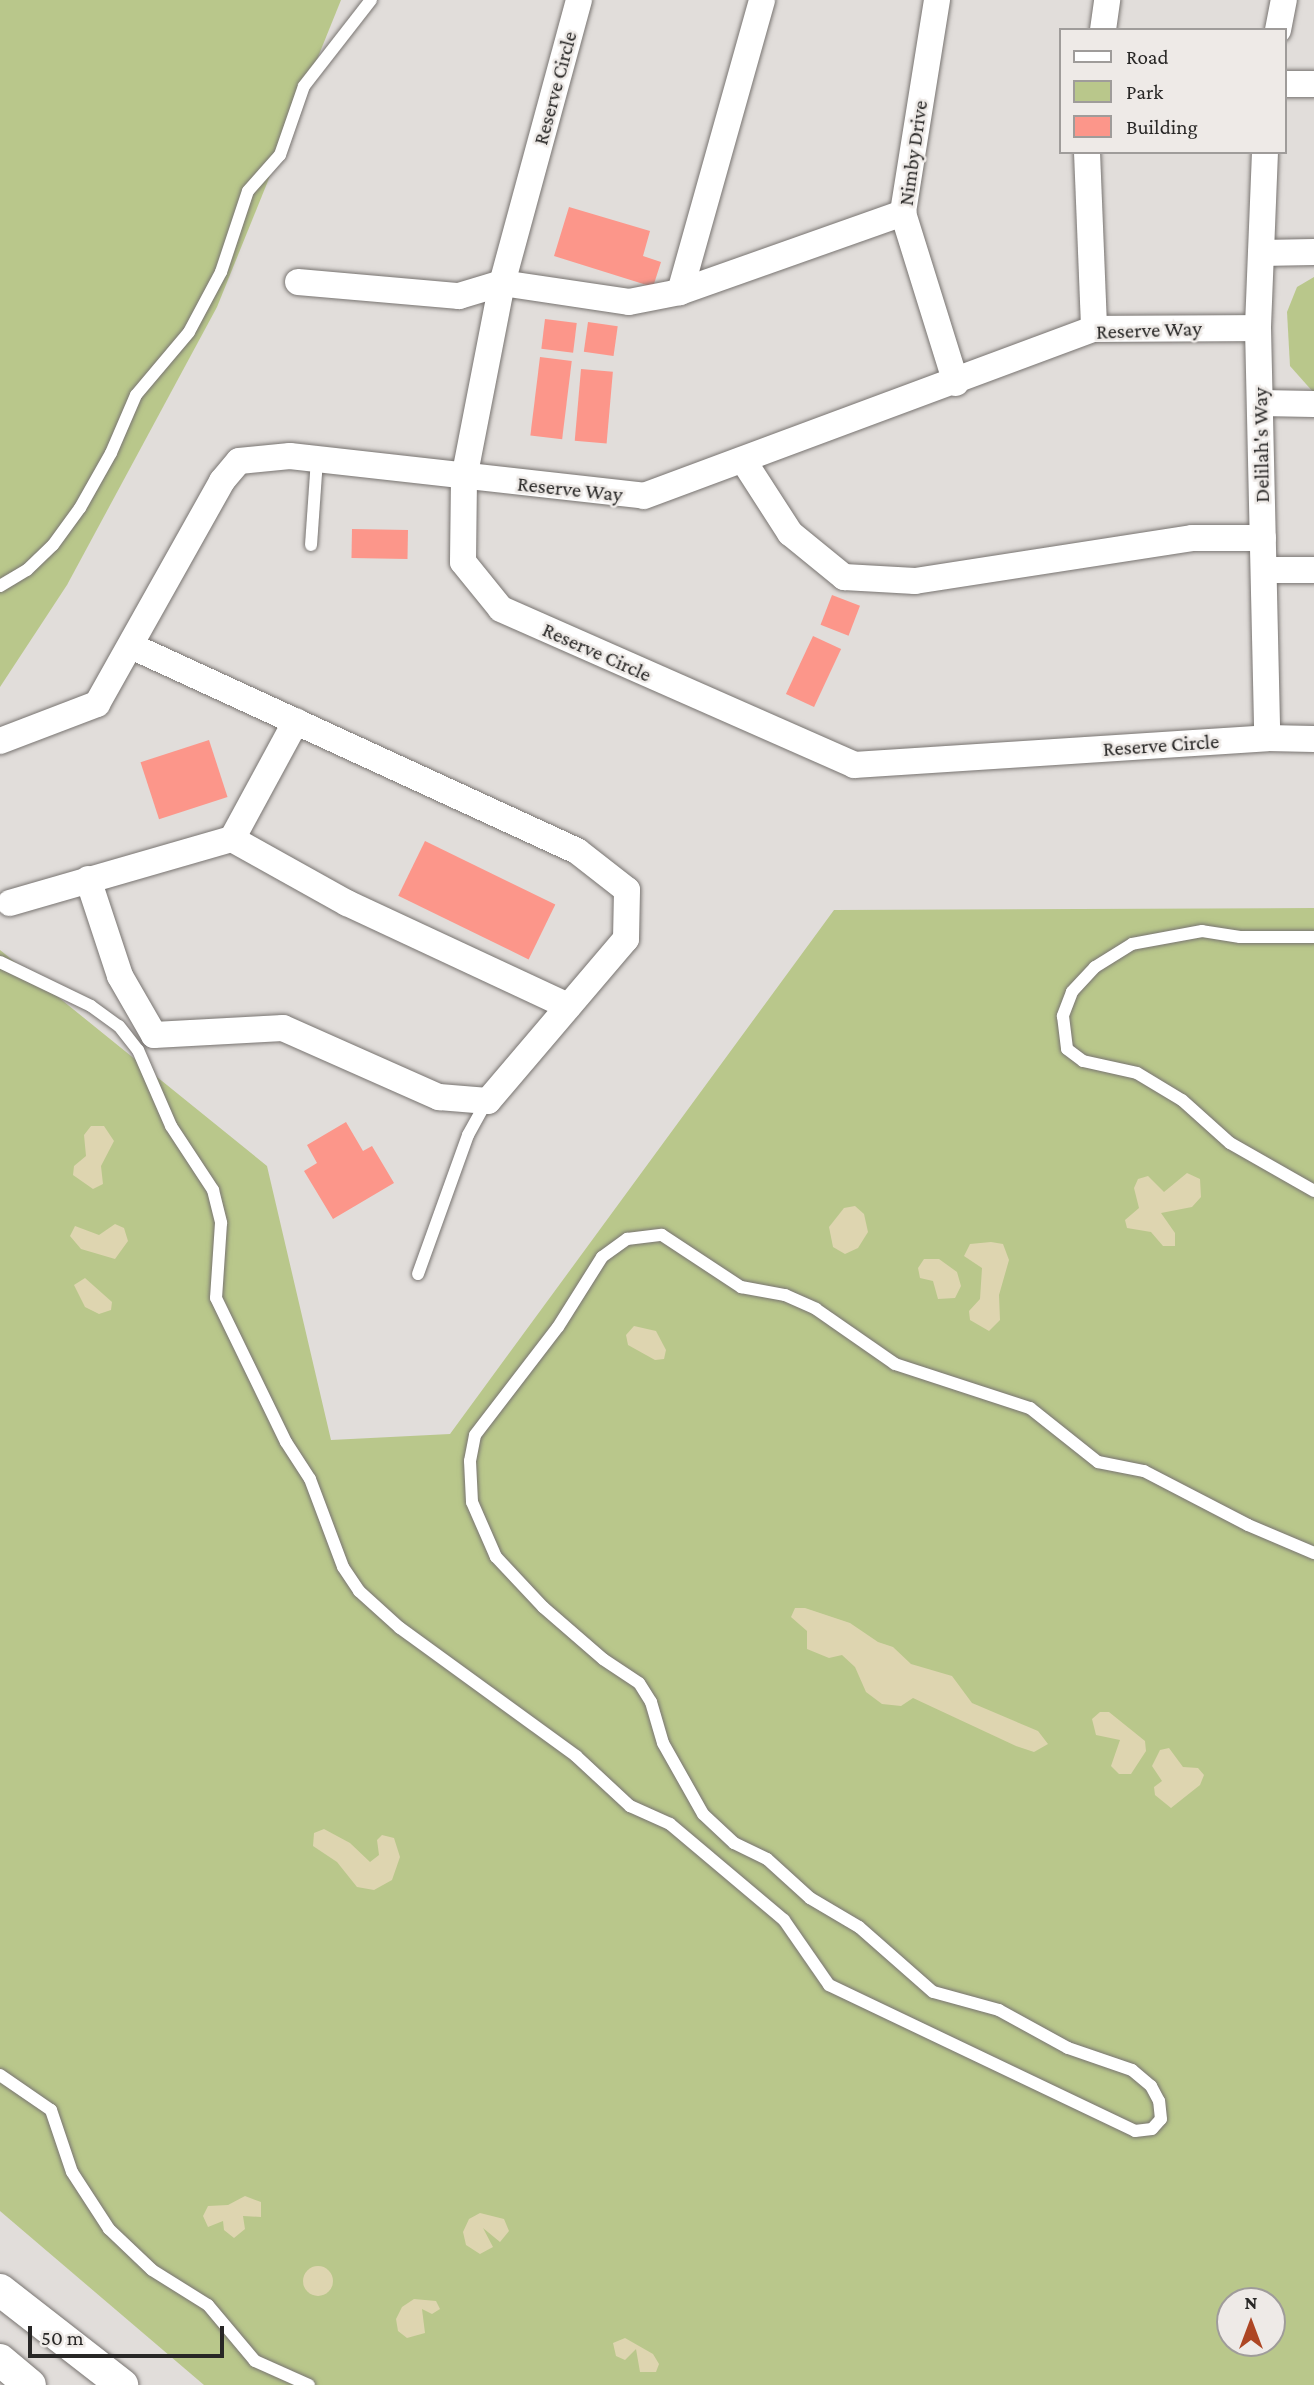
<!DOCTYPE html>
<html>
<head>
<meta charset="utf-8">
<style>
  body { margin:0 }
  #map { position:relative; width:1314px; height:2385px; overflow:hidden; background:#e1ddda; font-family:"Crimson Pro",serif }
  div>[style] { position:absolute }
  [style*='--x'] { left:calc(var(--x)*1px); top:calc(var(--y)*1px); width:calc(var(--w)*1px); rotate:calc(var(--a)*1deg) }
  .green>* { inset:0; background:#b9c78b }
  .sand>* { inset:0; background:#ded5b0 }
  .round { border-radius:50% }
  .building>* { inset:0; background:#fc968a; transform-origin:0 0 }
  .roads { filter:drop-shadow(0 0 2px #787471) drop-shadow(0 0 2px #787471) }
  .service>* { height:12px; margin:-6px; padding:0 6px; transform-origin:6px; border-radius:6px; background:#fff }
  .minor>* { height:26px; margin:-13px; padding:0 13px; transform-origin:13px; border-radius:13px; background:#fff }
  .tertiary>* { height:32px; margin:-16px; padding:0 16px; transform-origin:16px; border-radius:16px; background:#fff }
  span { translate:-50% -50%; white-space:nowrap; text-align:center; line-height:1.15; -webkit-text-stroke:5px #eeeae7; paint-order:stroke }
  .street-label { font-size:21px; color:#282726 }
  .legend { position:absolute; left:1059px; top:28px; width:228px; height:126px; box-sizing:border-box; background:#eeeae7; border:2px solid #9f9c9a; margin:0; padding:9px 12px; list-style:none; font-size:21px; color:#282726 }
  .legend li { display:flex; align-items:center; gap:14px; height:35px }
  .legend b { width:35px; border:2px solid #9f9c9a }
  .north { position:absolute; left:1216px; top:2287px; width:70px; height:70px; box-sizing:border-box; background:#eeeae7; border:2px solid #9f9c9a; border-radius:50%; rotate:0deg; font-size:19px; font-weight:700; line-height:28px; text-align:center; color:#282726 }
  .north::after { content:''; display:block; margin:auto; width:24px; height:32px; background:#ad4624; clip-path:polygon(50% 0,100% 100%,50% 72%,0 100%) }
  .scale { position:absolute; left:28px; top:2326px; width:196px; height:32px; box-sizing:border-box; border:4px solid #282726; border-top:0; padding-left:9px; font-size:21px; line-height:24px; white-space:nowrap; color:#282726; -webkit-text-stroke:5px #eeeae7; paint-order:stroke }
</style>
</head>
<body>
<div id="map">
  <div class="green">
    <div style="clip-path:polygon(0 0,341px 0,217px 307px,67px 585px,0 687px)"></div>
    <div style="clip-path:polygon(1314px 277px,1314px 393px,1290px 366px,1287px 312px,1297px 287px)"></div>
    <div style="clip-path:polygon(evenodd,1314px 908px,1314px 2385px,204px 2385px,0 2211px,0 950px,267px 1166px,331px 1440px,450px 1434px,834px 910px,1314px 908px,1230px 2301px,1272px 2301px,1272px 2343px,1230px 2343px,1230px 2301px)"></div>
  </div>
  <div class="sand">
    <div style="clip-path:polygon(91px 1126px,104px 1126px,114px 1141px,101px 1166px,103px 1184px,93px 1189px,73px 1175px,74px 1166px,86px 1156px,84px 1135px)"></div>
    <div style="clip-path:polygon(1187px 1173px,1200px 1179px,1201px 1197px,1192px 1207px,1161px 1213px,1175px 1233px,1175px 1246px,1163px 1246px,1151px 1232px,1127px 1228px,1125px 1220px,1139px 1208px,1134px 1188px,1138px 1179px,1148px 1176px,1164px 1192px)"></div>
    <div style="clip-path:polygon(855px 1206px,864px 1214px,868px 1232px,858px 1248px,845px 1254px,833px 1247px,829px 1227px,844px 1208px)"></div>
    <div style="clip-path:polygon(115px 1224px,124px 1228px,128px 1241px,115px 1259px,81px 1249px,70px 1236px,75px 1226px,99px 1235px)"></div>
    <div style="clip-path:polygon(991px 1242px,1003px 1244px,1009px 1260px,999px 1295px,1000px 1320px,989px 1331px,970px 1320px,969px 1311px,980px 1299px,982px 1268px,964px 1256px,970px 1244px)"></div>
    <div style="clip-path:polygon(924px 1259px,939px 1259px,957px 1272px,961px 1286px,955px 1298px,938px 1299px,933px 1281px,920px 1278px,918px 1268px)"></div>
    <div style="clip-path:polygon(85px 1278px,112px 1302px,111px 1310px,99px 1314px,85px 1307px,74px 1285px)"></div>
    <div style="clip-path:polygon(634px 1326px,656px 1331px,666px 1350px,664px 1359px,655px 1360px,628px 1345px,626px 1335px)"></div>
    <div style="clip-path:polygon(795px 1608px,805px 1608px,850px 1623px,878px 1642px,893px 1647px,911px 1664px,952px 1676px,972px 1703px,1038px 1731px,1048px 1744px,1034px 1752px,1016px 1746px,913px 1698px,901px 1706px,882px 1704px,866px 1692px,855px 1667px,842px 1655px,829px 1658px,807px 1649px,807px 1631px,791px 1617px)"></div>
    <div style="clip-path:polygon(1100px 1712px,1109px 1712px,1145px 1741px,1146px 1751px,1131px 1774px,1119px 1774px,1111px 1766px,1120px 1740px,1096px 1735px,1092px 1719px)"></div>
    <div style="clip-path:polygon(1169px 1748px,1183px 1767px,1198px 1768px,1204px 1775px,1200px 1785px,1171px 1808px,1155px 1795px,1154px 1787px,1162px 1781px,1152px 1766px,1160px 1750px)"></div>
    <div style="clip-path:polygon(324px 1829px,350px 1843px,370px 1862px,379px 1855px,377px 1840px,382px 1835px,394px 1838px,400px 1857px,392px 1880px,374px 1890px,357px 1887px,337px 1862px,313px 1846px,314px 1833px)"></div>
    <div style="clip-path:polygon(245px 2196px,261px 2202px,261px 2217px,243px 2216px,245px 2229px,234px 2238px,224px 2230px,223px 2221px,208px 2227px,203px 2216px,208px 2206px,228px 2205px)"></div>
    <div style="clip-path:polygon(480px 2213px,504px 2219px,509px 2231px,500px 2242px,483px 2228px,493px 2247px,480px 2254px,466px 2245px,463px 2232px,469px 2219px)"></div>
    <div class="round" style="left:303px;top:2266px;width:30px;height:30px"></div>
    <div style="clip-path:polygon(414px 2299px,436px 2301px,440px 2309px,432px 2314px,422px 2309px,425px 2333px,407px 2338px,398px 2331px,396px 2319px,402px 2307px)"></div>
    <div style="clip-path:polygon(625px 2338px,653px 2354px,659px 2364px,656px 2372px,640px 2372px,636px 2349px,625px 2360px,616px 2356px,613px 2343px)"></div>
  </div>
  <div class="building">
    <div style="clip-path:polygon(569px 207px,650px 231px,643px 256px,661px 262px,653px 287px,554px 256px)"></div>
    <div style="left:545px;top:319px;width:32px;height:30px;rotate:7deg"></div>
    <div style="left:588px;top:322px;width:30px;height:30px;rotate:8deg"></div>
    <div style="left:540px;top:357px;width:32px;height:79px;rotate:7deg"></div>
    <div style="left:581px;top:369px;width:32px;height:72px;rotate:5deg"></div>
    <div style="left:352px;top:529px;width:56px;height:29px;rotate:1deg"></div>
    <div style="left:832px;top:595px;width:30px;height:32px;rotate:21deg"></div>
    <div style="left:813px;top:636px;width:31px;height:64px;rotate:25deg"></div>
    <div style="left:209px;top:740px;width:60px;height:72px;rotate:72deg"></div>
    <div style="left:425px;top:841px;width:145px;height:61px;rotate:26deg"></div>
    <div style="clip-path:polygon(346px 1122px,363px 1151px,372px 1146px,394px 1183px,333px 1219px,304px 1171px,317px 1163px,307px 1145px)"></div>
  </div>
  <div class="roads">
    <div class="service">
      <div style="--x:311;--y:545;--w:85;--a:-86"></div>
      <div style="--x:0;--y:586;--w:31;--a:-31"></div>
      <div style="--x:27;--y:570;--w:36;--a:-44"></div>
      <div style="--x:53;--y:545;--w:46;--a:-53.9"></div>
      <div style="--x:80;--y:508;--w:63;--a:-60.6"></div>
      <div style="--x:111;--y:453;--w:63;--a:-66.7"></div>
      <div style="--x:136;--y:395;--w:82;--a:-49.9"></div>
      <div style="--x:189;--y:332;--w:68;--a:-61.9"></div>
      <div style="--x:221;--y:272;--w:85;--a:-71.6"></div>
      <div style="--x:248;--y:191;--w:48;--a:-48.4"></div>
      <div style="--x:280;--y:155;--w:73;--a:-70.8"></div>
      <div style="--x:304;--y:86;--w:109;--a:-52.1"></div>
      <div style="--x:1314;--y:937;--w:74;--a:180"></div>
      <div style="--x:1240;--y:937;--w:38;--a:-171"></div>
      <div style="--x:1202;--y:931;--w:71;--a:169.5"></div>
      <div style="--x:1132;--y:944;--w:44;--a:148.1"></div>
      <div style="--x:1095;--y:967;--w:34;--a:133"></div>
      <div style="--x:1072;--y:992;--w:26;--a:111"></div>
      <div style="--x:1063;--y:1016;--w:33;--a:83"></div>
      <div style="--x:1067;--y:1049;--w:20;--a:37"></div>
      <div style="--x:1083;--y:1061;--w:55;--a:12.5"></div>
      <div style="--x:1137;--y:1073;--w:52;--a:31"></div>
      <div style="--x:1182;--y:1100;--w:64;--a:41.9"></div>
      <div style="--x:1230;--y:1143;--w:97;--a:29.7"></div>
      <div style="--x:0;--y:962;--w:101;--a:25.8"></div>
      <div style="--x:91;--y:1006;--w:34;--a:36"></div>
      <div style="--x:119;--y:1026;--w:31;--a:52"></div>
      <div style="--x:138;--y:1050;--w:83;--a:66.5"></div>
      <div style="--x:171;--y:1126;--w:77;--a:56.7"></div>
      <div style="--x:213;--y:1190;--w:34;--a:76"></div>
      <div style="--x:221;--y:1223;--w:75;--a:93.8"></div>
      <div style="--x:216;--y:1298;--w:160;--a:64.1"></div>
      <div style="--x:286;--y:1442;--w:44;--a:57"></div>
      <div style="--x:310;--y:1479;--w:94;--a:69.4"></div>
      <div style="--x:343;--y:1567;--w:29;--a:56"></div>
      <div style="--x:359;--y:1591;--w:55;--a:42.1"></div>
      <div style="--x:400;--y:1628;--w:218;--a:36"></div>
      <div style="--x:576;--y:1756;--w:74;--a:42.8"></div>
      <div style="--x:630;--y:1806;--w:44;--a:24.2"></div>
      <div style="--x:670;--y:1824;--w:149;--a:40.1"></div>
      <div style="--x:784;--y:1920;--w:79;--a:55.3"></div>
      <div style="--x:829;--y:1985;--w:339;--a:25.5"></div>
      <div style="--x:1135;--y:2131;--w:17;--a:-7"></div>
      <div style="--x:1152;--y:2129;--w:13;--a:-48"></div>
      <div style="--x:1161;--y:2119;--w:18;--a:-96"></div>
      <div style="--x:1159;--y:2101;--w:17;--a:-118"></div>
      <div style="--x:1151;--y:2086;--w:25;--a:-140"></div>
      <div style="--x:1132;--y:2070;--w:68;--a:-161"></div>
      <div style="--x:1068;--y:2048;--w:79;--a:-151.2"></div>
      <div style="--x:999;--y:2010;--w:68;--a:-164.7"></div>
      <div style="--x:933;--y:1992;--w:98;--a:-138.7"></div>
      <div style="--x:859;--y:1927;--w:57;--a:-149.4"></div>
      <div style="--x:810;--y:1898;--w:58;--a:-137.8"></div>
      <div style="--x:767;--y:1859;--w:37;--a:-154"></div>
      <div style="--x:734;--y:1843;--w:42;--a:-136.9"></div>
      <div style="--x:703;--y:1814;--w:81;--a:-119.4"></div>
      <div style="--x:663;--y:1743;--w:43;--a:-106.3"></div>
      <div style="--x:651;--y:1702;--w:22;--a:-122"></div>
      <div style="--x:639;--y:1683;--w:43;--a:-146.3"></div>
      <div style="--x:603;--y:1659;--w:79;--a:-139.1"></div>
      <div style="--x:543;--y:1607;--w:69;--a:-133.2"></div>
      <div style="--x:496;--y:1557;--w:60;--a:-113.6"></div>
      <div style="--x:472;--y:1502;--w:41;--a:-92.8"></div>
      <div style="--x:470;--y:1461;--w:26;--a:-79"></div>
      <div style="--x:475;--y:1435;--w:136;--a:-52.5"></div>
      <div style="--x:558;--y:1327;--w:83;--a:-57.8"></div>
      <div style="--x:602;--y:1257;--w:31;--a:-36"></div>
      <div style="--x:627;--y:1239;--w:35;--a:-7"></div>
      <div style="--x:662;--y:1235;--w:95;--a:33.4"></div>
      <div style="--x:741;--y:1287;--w:45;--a:10.3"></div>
      <div style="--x:785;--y:1295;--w:34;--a:24"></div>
      <div style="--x:816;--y:1309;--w:96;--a:34.8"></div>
      <div style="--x:895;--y:1364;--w:142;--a:18.1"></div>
      <div style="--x:1030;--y:1408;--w:87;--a:38.5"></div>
      <div style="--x:1098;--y:1462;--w:47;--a:11.1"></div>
      <div style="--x:1144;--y:1471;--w:117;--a:27.4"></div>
      <div style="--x:1248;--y:1525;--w:72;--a:23"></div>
      <div style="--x:418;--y:1274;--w:148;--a:-70.2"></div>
      <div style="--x:468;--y:1135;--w:39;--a:-61"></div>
      <div style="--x:0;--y:2075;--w:62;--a:34.5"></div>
      <div style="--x:51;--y:2110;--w:65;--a:71.3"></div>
      <div style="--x:72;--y:2172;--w:68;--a:57"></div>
      <div style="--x:109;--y:2229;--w:59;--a:43.6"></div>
      <div style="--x:152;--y:2270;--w:66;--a:32"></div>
      <div style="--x:208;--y:2305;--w:73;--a:50"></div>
      <div style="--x:255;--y:2361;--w:59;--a:24"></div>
    </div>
    <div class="minor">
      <div style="--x:579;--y:0;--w:293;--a:105.2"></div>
      <div style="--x:502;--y:283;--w:200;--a:101"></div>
      <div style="--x:464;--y:479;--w:83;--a:90.7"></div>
      <div style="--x:463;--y:562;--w:60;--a:51"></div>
      <div style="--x:501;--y:609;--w:386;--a:23.8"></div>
      <div style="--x:854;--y:765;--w:414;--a:-3.7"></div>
      <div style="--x:1267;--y:738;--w:47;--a:1.2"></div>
      <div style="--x:937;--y:0;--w:216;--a:99.1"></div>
      <div style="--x:903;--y:213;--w:178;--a:72.7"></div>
      <div style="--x:1103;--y:30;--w:30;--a:-82"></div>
      <div style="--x:1278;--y:30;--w:31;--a:-79"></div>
      <div style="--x:1284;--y:84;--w:30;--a:0"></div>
      <div style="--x:1087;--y:152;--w:177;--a:87.7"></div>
      <div style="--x:1265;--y:152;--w:176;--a:92.3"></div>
      <div style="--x:1258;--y:328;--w:410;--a:88.7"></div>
      <div style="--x:1261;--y:253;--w:53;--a:-1.1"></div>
      <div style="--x:298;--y:282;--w:162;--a:5"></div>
      <div style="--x:459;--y:296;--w:45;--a:-16.8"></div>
      <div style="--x:502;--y:283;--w:128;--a:8.5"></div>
      <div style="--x:629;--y:302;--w:52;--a:-11.1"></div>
      <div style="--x:680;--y:292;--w:237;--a:-19.5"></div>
      <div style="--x:680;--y:292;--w:303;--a:-74.3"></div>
      <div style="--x:1260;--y:403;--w:54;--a:1.1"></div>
      <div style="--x:743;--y:460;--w:87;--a:57.2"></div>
      <div style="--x:790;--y:533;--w:70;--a:39.2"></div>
      <div style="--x:844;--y:577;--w:71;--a:3.2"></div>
      <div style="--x:915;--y:581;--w:280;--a:-8.8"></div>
      <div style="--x:1192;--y:538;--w:71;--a:0"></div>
      <div style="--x:1264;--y:570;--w:50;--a:0"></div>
      <div style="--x:0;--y:741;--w:104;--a:-20.9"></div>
      <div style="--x:97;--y:704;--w:256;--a:-60.7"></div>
      <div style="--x:222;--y:481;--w:26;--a:-50"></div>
      <div style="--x:239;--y:461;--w:51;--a:-5.6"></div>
      <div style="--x:290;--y:456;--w:356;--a:6.4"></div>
      <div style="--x:644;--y:496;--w:480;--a:-20.4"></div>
      <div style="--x:1094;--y:329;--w:164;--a:-0.3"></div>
      <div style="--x:232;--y:839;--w:132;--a:29.1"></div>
      <div style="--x:347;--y:903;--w:244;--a:25"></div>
      <div style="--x:88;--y:879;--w:102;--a:71.7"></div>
      <div style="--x:120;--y:976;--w:68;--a:60"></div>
      <div style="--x:154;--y:1035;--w:129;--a:-3.1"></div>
      <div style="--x:283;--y:1028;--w:171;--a:23.9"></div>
      <div style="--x:439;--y:1097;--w:49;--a:4.7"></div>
      <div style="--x:488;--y:1101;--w:213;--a:-49.6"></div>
      <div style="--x:626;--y:939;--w:49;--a:-88.8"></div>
      <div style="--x:627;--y:890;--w:63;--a:-142"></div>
      <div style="--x:577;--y:851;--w:491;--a:-155.3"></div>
      <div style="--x:10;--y:903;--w:231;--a:-16.1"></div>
      <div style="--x:232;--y:839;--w:134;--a:-61.5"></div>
    </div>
    <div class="tertiary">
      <div style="--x:0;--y:2290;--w:155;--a:37.9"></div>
      <div style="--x:0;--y:2360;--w:39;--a:40"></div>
    </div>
  </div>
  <div class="street-label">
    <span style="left:555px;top:88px;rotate:-75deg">Reserve Circle</span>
    <span style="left:913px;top:153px;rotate:-82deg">Nimby Drive</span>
    <span style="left:1149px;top:330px;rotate:-2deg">Reserve Way</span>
    <span style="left:1261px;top:445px;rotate:-91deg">Delilah's Way</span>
    <span style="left:570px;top:489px;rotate:6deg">Reserve Way</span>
    <span style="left:597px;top:652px;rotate:24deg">Reserve Circle</span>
    <span style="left:1161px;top:745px;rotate:-4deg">Reserve Circle</span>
  </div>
  <ul class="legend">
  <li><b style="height:9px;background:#fff"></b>Road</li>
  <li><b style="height:19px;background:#b9c78b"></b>Park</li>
  <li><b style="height:19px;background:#fc968a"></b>Building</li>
  </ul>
  <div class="north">N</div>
  <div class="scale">50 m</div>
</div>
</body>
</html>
